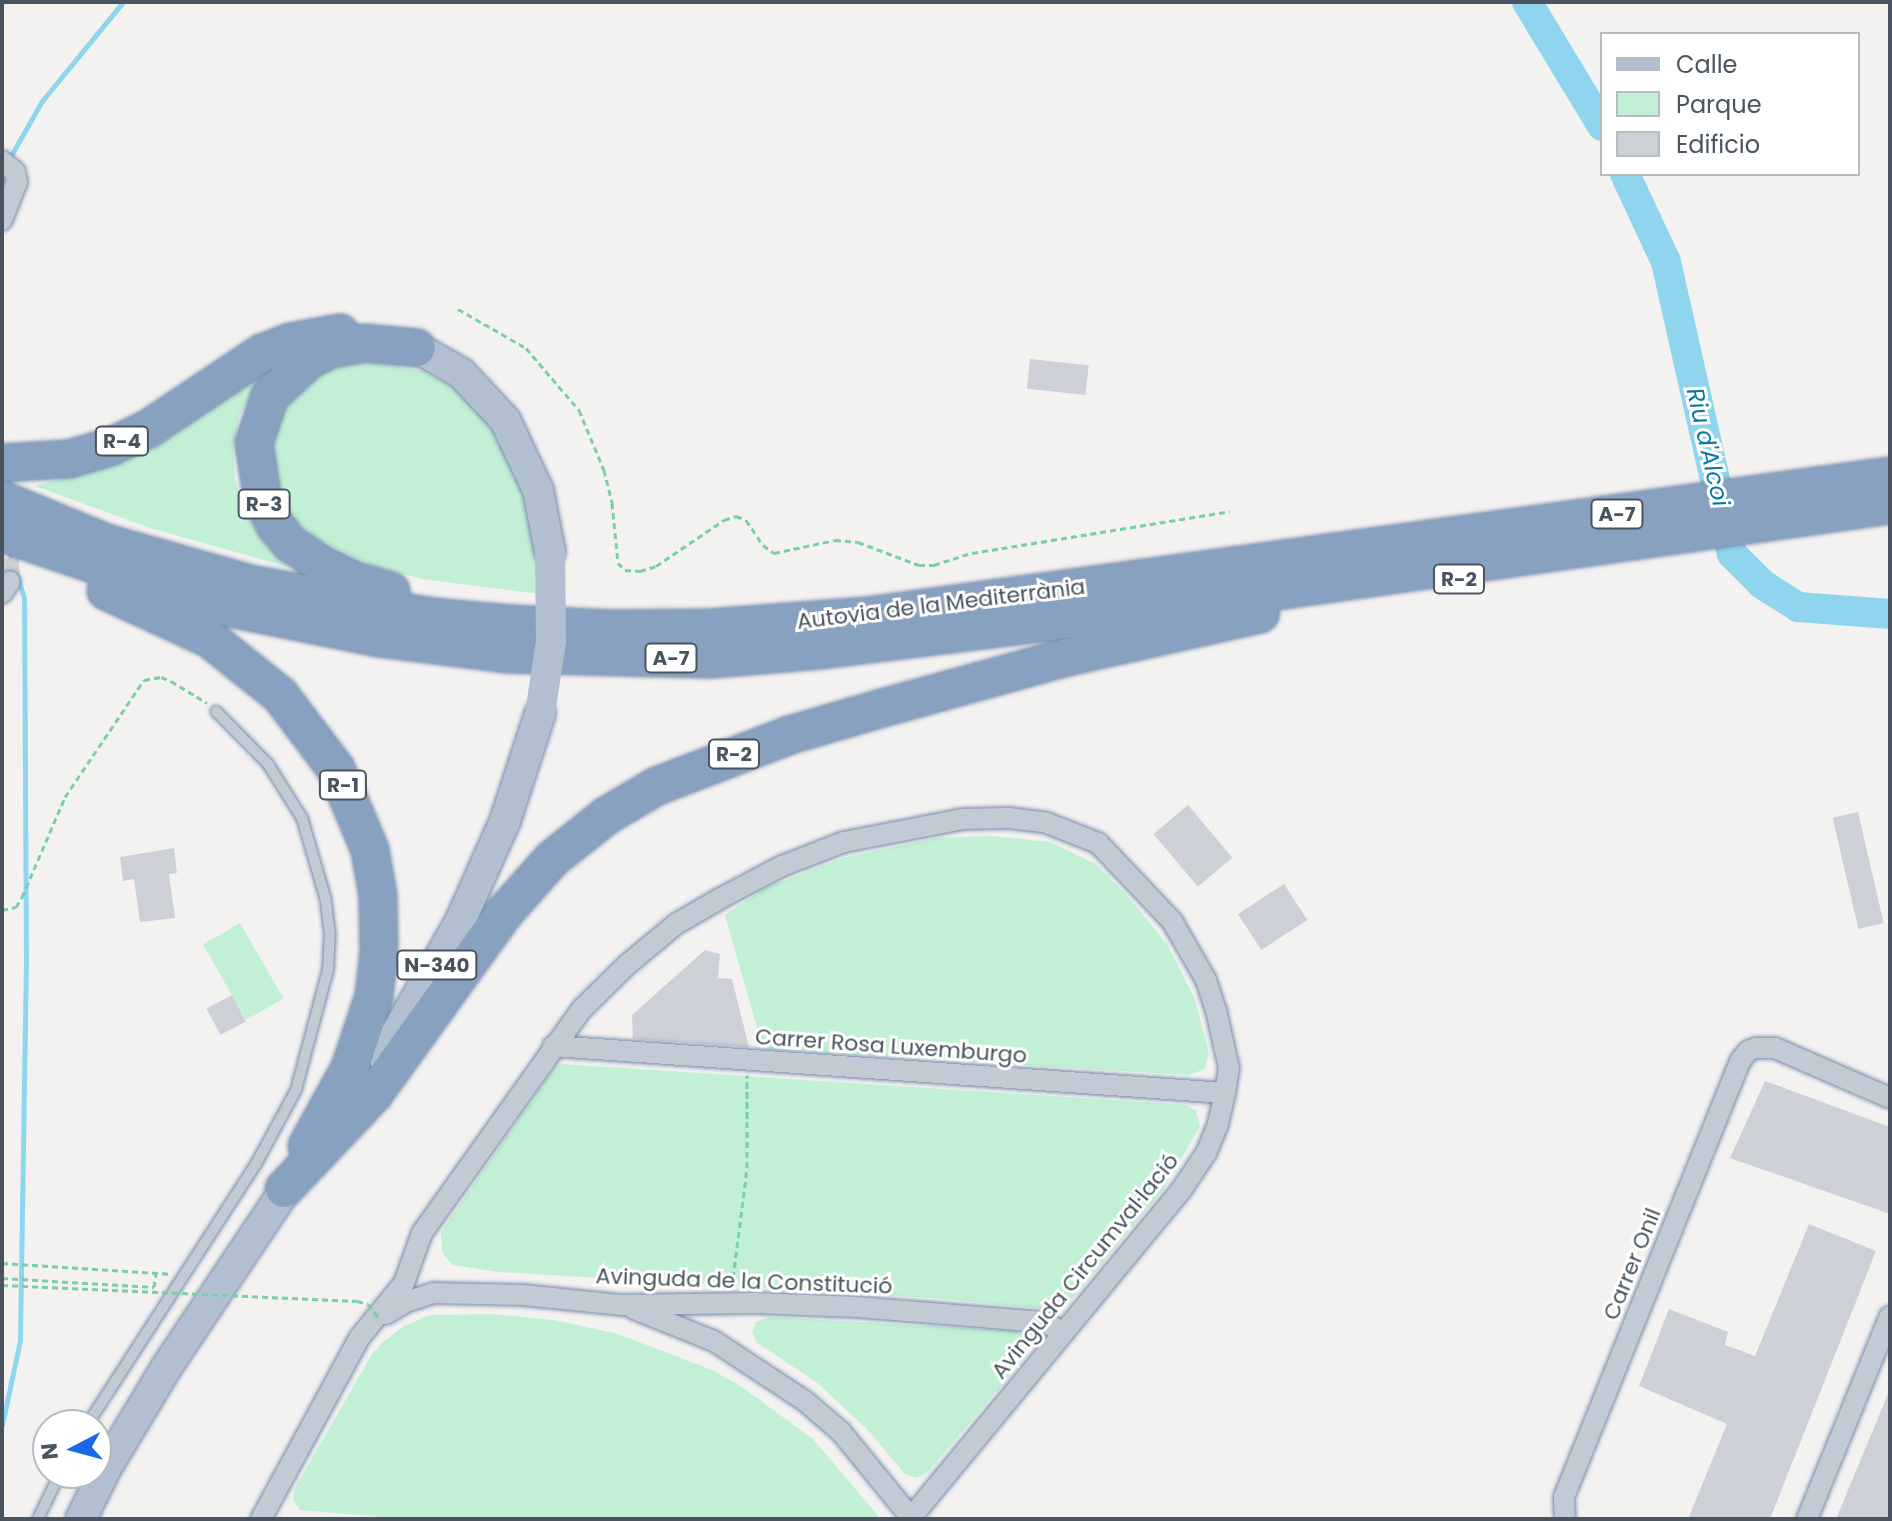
<!DOCTYPE html>
<html>
<head>
<meta charset="utf-8">
<style>
  body { margin:0 }
  #map { position:relative; width:1892px; height:1521px; overflow:hidden; background:#f4f2f1; font-family:Poppins,sans-serif }
  div>[style] { position:absolute }
  [style*='--x'] { left:calc(var(--x)*1px); top:calc(var(--y)*1px); width:calc(var(--w)*1px); rotate:calc(var(--a)*1deg) }
  .green>* { inset:0; background:#c1f0d5; transform-origin:0 0 }
  .stream>* { height:5px; margin:-2.5px; padding:0 2.5px; transform-origin:2.5px; border-radius:2.5px; background:#8ed5ed }
  .river>* { height:30px; margin:-15px; padding:0 15px; transform-origin:15px; border-radius:15px; background:#8ed5ed }
  .building>* { inset:0; background:#cdd0d7; transform-origin:0 0 }
  .minor-tunnel>* { height:20px; margin-top:-10px; transform-origin:0; background:repeating-linear-gradient(90deg,#d2d2d4 0 20px,transparent 0 30px) }
  .path>* { height:3px; margin-top:-1.5px; transform-origin:0; background:repeating-linear-gradient(90deg,#78cfa8 0 6px,transparent 0 10px) }
  .roads { filter:drop-shadow(0 0 2px #758cac) drop-shadow(0 0 2px #758cac) }
  .service>* { height:10px; margin:-5px; padding:0 5px; transform-origin:5px; border-radius:5px; background:#c2cbd3 }
  .minor>* { height:20px; margin:-10px; padding:0 10px; transform-origin:10px; border-radius:10px; background:#c2cbd3 }
  .primary>* { height:30px; margin:-15px; padding:0 15px; transform-origin:15px; border-radius:15px; background:#b1bfd0 }
  .motorway>* { height:36px; margin:-18px; padding:0 18px; transform-origin:18px; border-radius:18px; background:#89a1c0 }
  .path-bridge>* { height:3px; margin-top:-1.5px; transform-origin:0; background:repeating-linear-gradient(90deg,#78cfa8 0 6px,transparent 0 10px) }
  .primary-bridge>* { height:30px; margin:-15px; padding:0 15px; transform-origin:15px; border-radius:15px; background:#b1bfd0 }
  span { translate:-50% -50%; white-space:nowrap; text-align:center; line-height:1.15; -webkit-text-stroke:6px #fff; paint-order:stroke }
  .shield-label span { padding:2px 6px; background:#fff; border:2px solid; border-radius:6px; -webkit-text-stroke-width:0 }
  .shield-label { font-size:20px; color:#49545f; font-weight:700 }
  .street-label { font-size:22px; color:#49545f }
  .water-label { font-size:24px; color:#0c7aa0; font-style:italic }
  .frame { position:absolute; inset:0; border:4px solid #49545f; pointer-events:none }
  .legend { position:absolute; left:1600px; top:32px; width:260px; height:144px; box-sizing:border-box; background:#fff; border:2px solid #b6bbbf; margin:0; padding:10px 14px; list-style:none; font-size:24px; color:#49545f }
  .legend li { display:flex; align-items:center; gap:16px; height:40px }
  .legend b { width:40px; border:2px solid #b6bbbf }
  .north { position:absolute; left:32px; top:1409px; width:80px; height:80px; box-sizing:border-box; background:#fff; border:2px solid #b6bbbf; border-radius:50%; rotate:264deg; font-size:22px; font-weight:700; line-height:32px; text-align:center; color:#49545f }
  .north::after { content:''; display:block; margin:auto; width:28px; height:36px; background:#1869e7; clip-path:polygon(50% 0,100% 100%,50% 72%,0 100%) }
</style>
</head>
<body>
<div id="map">
  <div class="green">
    <div style="clip-path:polygon(369px 362px,421px 371px,455px 387px,470px 398px,515px 457px,539px 551px,539px 594px,423px 579px,375px 567px,318px 539px,292px 518px,277px 494px,269px 453px,280px 411px,312px 377px,339px 365px)"></div>
    <div style="clip-path:polygon(264px 372px,239px 417px,233px 449px,235px 480px,249px 521px,289px 567px,150px 528px,35px 486px,114px 464px,158px 444px,178px 432px,178px 420px)"></div>
    <div style="clip-path:polygon(990px 836px,1050px 842px,1096px 864px,1129px 898px,1167px 944px,1194px 997px,1209px 1052px,1205px 1069px,1189px 1075px,763px 1049px,725px 915px,765px 888px,846px 857px,937px 838px)"></div>
    <div style="left:240px;top:923px;width:87px;height:43px;rotate:60deg"></div>
    <div style="clip-path:polygon(561px 1064px,1186px 1105px,1196px 1111px,1200px 1126px,1163px 1190px,1069px 1303px,1056px 1310px,933px 1298px,498px 1272px,453px 1265px,442px 1253px,441px 1232px,554px 1068px)"></div>
    <div style="clip-path:polygon(491px 1314px,554px 1320px,618px 1334px,712px 1370px,742px 1387px,813px 1439px,881px 1519px,404px 1519px,300px 1510px,293px 1500px,295px 1488px,372px 1354px,382px 1343px,404px 1326px,429px 1315px)"></div>
    <div style="clip-path:polygon(770px 1317px,1015px 1331px,1026px 1336px,1029px 1346px,1027px 1355px,928px 1472px,916px 1478px,905px 1474px,866px 1428px,816px 1382px,756px 1342px,752px 1331px,756px 1322px)"></div>
  </div>
  <div class="stream">
    <div style="--x:9;--y:159;--w:67;--a:-60.4"></div>
    <div style="--x:42;--y:101;--w:128;--a:-50.7"></div>
    <div style="--x:2;--y:1425;--w:87;--a:-78"></div>
    <div style="--x:20;--y:1340;--w:372;--a:-89.1"></div>
    <div style="--x:26;--y:968;--w:370;--a:-90.3"></div>
    <div style="--x:24;--y:598;--w:50;--a:-107.4"></div>
  </div>
  <div class="river">
    <div style="--x:1527;--y:2;--w:145;--a:58.8"></div>
    <div style="--x:1625;--y:174;--w:97;--a:65"></div>
    <div style="--x:1666;--y:262;--w:299;--a:77.3"></div>
    <div style="--x:1732;--y:554;--w:42;--a:45"></div>
    <div style="--x:1762;--y:584;--w:43;--a:32.6"></div>
    <div style="--x:1798;--y:607;--w:92;--a:4.4"></div>
  </div>
  <div class="building">
    <div style="left:1030px;top:359px;width:59px;height:30px;rotate:6deg"></div>
    <div style="left:1188px;top:805px;width:69px;height:45px;rotate:50deg"></div>
    <div style="left:1858px;top:812px;width:114px;height:26px;rotate:77deg"></div>
    <div style="clip-path:polygon(174px 848px,177px 873px,169px 874px,175px 918px,140px 922px,134px 879px,123px 881px,120px 857px)"></div>
    <div style="left:1284px;top:884px;width:43px;height:55px;rotate:57deg"></div>
    <div style="clip-path:polygon(705px 950px,720px 954px,718px 978px,732px 979px,749px 1047px,633px 1039px,632px 1015px)"></div>
    <div style="left:232px;top:995px;width:30px;height:29px;rotate:62deg"></div>
    <div style="clip-path:polygon(1765px 1081px,1890px 1127px,1890px 1214px,1730px 1158px)"></div>
    <div style="clip-path:polygon(1809px 1224px,1876px 1251px,1770px 1519px,1688px 1519px,1727px 1424px,1639px 1386px,1669px 1309px,1728px 1332px,1725px 1345px,1755px 1356px)"></div>
    <div style="clip-path:polygon(1890px 1389px,1890px 1519px,1836px 1519px)"></div>
  </div>
  <div class="minor-tunnel">
    <div style="--x:2;--y:534;--w:25;--a:74"></div>
    <div style="--x:9;--y:558;--w:23;--a:88"></div>
  </div>
  <div class="path">
    <div style="--x:458;--y:309;--w:78;--a:29.8"></div>
    <div style="--x:526;--y:348;--w:82;--a:49.5"></div>
    <div style="--x:579;--y:410;--w:65;--a:67.4"></div>
    <div style="--x:604;--y:470;--w:34;--a:76"></div>
    <div style="--x:612;--y:503;--w:60;--a:84.3"></div>
    <div style="--x:618;--y:563;--w:10;--a:45"></div>
    <div style="--x:625;--y:570;--w:15;--a:4"></div>
    <div style="--x:640;--y:571;--w:17;--a:-17"></div>
    <div style="--x:656;--y:566;--w:82;--a:-34.1"></div>
    <div style="--x:724;--y:520;--w:13;--a:-18"></div>
    <div style="--x:736;--y:516;--w:11;--a:22"></div>
    <div style="--x:746;--y:520;--w:30;--a:56"></div>
    <div style="--x:763;--y:545;--w:14;--a:36"></div>
    <div style="--x:774;--y:553;--w:62;--a:-12"></div>
    <div style="--x:835;--y:540;--w:23;--a:5"></div>
    <div style="--x:858;--y:542;--w:65;--a:20.7"></div>
    <div style="--x:919;--y:565;--w:15;--a:0"></div>
    <div style="--x:934;--y:565;--w:40;--a:-18"></div>
    <div style="--x:972;--y:553;--w:261;--a:-9.2"></div>
    <div style="--x:2;--y:910;--w:14;--a:-12"></div>
    <div style="--x:16;--y:907;--w:12;--a:-59"></div>
    <div style="--x:22;--y:897;--w:109;--a:-66.7"></div>
    <div style="--x:65;--y:797;--w:141;--a:-56"></div>
    <div style="--x:144;--y:680;--w:17;--a:-10"></div>
    <div style="--x:161;--y:677;--w:11;--a:22"></div>
    <div style="--x:171;--y:681;--w:42;--a:31.4"></div>
    <div style="--x:2;--y:1263;--w:168;--a:3.7"></div>
    <div style="--x:2;--y:1278;--w:152;--a:3.4"></div>
    <div style="--x:154;--y:1287;--w:14;--a:-82"></div>
    <div style="--x:732;--y:1287;--w:120;--a:-82.8"></div>
    <div style="--x:747;--y:1168;--w:93;--a:-90"></div>
  </div>
  <div class="roads">
    <div class="service">
      <div style="--x:87;--y:1425;--w:311;--a:-57.1"></div>
      <div style="--x:256;--y:1164;--w:84;--a:-61.6"></div>
      <div style="--x:296;--y:1090;--w:124;--a:-75.1"></div>
      <div style="--x:328;--y:970;--w:35;--a:-87"></div>
      <div style="--x:330;--y:935;--w:38;--a:-97"></div>
      <div style="--x:325;--y:897;--w:82;--a:-106.2"></div>
      <div style="--x:302;--y:818;--w:64;--a:-122.2"></div>
      <div style="--x:268;--y:764;--w:74;--a:-134.5"></div>
      <div style="--x:38;--y:1519;--w:51;--a:-64.4"></div>
    </div>
    <div class="minor">
      <div style="--x:2;--y:161;--w:17;--a:40"></div>
      <div style="--x:15;--y:172;--w:10;--a:79"></div>
      <div style="--x:17;--y:182;--w:41;--a:111.5"></div>
      <div style="--x:2;--y:593;--w:14;--a:-56"></div>
      <div style="--x:553;--y:1046;--w:674;--a:4"></div>
      <div style="--x:634;--y:1309;--w:86;--a:21.8"></div>
      <div style="--x:714;--y:1341;--w:109;--a:33.4"></div>
      <div style="--x:805;--y:1401;--w:48;--a:40.7"></div>
      <div style="--x:841;--y:1432;--w:112;--a:50.8"></div>
      <div style="--x:386;--y:1314;--w:23;--a:-31"></div>
      <div style="--x:406;--y:1302;--w:28;--a:-18"></div>
      <div style="--x:433;--y:1293;--w:90;--a:1.3"></div>
      <div style="--x:523;--y:1295;--w:100;--a:5.8"></div>
      <div style="--x:622;--y:1305;--w:132;--a:-0.9"></div>
      <div style="--x:754;--y:1303;--w:103;--a:2.2"></div>
      <div style="--x:857;--y:1307;--w:189;--a:4.6"></div>
      <div style="--x:1045;--y:1322;--w:21;--a:31"></div>
      <div style="--x:261;--y:1519;--w:207;--a:-61.5"></div>
      <div style="--x:360;--y:1337;--w:70;--a:-50.8"></div>
      <div style="--x:404;--y:1283;--w:53;--a:-70.2"></div>
      <div style="--x:422;--y:1233;--w:275;--a:-54.5"></div>
      <div style="--x:582;--y:1009;--w:64;--a:-44.4"></div>
      <div style="--x:628;--y:964;--w:62;--a:-39.8"></div>
      <div style="--x:676;--y:924;--w:52;--a:-30"></div>
      <div style="--x:721;--y:898;--w:69;--a:-27.7"></div>
      <div style="--x:782;--y:866;--w:66;--a:-21.2"></div>
      <div style="--x:844;--y:842;--w:122;--a:-10.9"></div>
      <div style="--x:964;--y:819;--w:45;--a:-1.3"></div>
      <div style="--x:1009;--y:818;--w:38;--a:7"></div>
      <div style="--x:1047;--y:823;--w:55;--a:21.4"></div>
      <div style="--x:1098;--y:843;--w:108;--a:46.5"></div>
      <div style="--x:1172;--y:921;--w:68;--a:60"></div>
      <div style="--x:1206;--y:980;--w:32;--a:72"></div>
      <div style="--x:1216;--y:1010;--w:59;--a:77.4"></div>
      <div style="--x:1229;--y:1068;--w:25;--a:99"></div>
      <div style="--x:1225;--y:1093;--w:32;--a:103"></div>
      <div style="--x:1218;--y:1124;--w:31;--a:112"></div>
      <div style="--x:1206;--y:1153;--w:43;--a:123.7"></div>
      <div style="--x:1182;--y:1189;--w:428;--a:129.5"></div>
      <div style="--x:1565;--y:1519;--w:22;--a:-93"></div>
      <div style="--x:1564;--y:1497;--w:471;--a:-68"></div>
      <div style="--x:1741;--y:1060;--w:11;--a:-52"></div>
      <div style="--x:1748;--y:1051;--w:9;--a:-21"></div>
      <div style="--x:1756;--y:1048;--w:19;--a:0"></div>
      <div style="--x:1775;--y:1048;--w:125;--a:23.5"></div>
      <div style="--x:1807;--y:1519;--w:219;--a:-67.8"></div>
    </div>
    <div class="primary">
      <div style="--x:417;--y:348;--w:51;--a:29.6"></div>
      <div style="--x:461;--y:373;--w:64;--a:46.9"></div>
      <div style="--x:505;--y:420;--w:77;--a:64.8"></div>
      <div style="--x:538;--y:490;--w:63;--a:79"></div>
      <div style="--x:383;--y:1056;--w:155;--a:-60.1"></div>
      <div style="--x:460;--y:922;--w:111;--a:-66"></div>
      <div style="--x:505;--y:821;--w:113;--a:-71.9"></div>
      <div style="--x:81;--y:1519;--w:57;--a:-63.9"></div>
      <div style="--x:106;--y:1468;--w:117;--a:-59"></div>
      <div style="--x:166;--y:1368;--w:237;--a:-56.2"></div>
    </div>
    <div class="motorway">
      <div style="--x:2;--y:463;--w:67;--a:-3.4"></div>
      <div style="--x:69;--y:459;--w:43;--a:-16.3"></div>
      <div style="--x:110;--y:447;--w:42;--a:-25.3"></div>
      <div style="--x:148;--y:429;--w:137;--a:-33.7"></div>
      <div style="--x:262;--y:353;--w:31;--a:-21"></div>
      <div style="--x:291;--y:342;--w:50;--a:-10.4"></div>
      <div style="--x:2;--y:500;--w:113;--a:22.5"></div>
      <div style="--x:106;--y:543;--w:150;--a:15.9"></div>
      <div style="--x:250;--y:584;--w:115;--a:10.5"></div>
      <div style="--x:363;--y:605;--w:70;--a:9.9"></div>
      <div style="--x:432;--y:617;--w:79;--a:5.1"></div>
      <div style="--x:511;--y:624;--w:101;--a:2.8"></div>
      <div style="--x:612;--y:629;--w:95;--a:-0.6"></div>
      <div style="--x:707;--y:628;--w:161;--a:-4.3"></div>
      <div style="--x:868;--y:616;--w:1032;--a:-7.8"></div>
      <div style="--x:2;--y:533;--w:221;--a:18.8"></div>
      <div style="--x:211;--y:604;--w:171;--a:11.4"></div>
      <div style="--x:379;--y:638;--w:129;--a:7.1"></div>
      <div style="--x:507;--y:654;--w:203;--a:1.4"></div>
      <div style="--x:710;--y:659;--w:110;--a:-4.7"></div>
      <div style="--x:820;--y:650;--w:287;--a:-7"></div>
      <div style="--x:1105;--y:615;--w:793;--a:-7.98"></div>
      <div style="--x:106;--y:591;--w:115;--a:24.8"></div>
      <div style="--x:210;--y:639;--w:90;--a:38.7"></div>
      <div style="--x:280;--y:695;--w:93;--a:52.9"></div>
      <div style="--x:336;--y:769;--w:88;--a:67.2"></div>
      <div style="--x:370;--y:850;--w:47;--a:80.1"></div>
      <div style="--x:378;--y:896;--w:56;--a:89"></div>
      <div style="--x:379;--y:952;--w:44;--a:96.5"></div>
      <div style="--x:374;--y:996;--w:76;--a:108.4"></div>
      <div style="--x:350;--y:1068;--w:89;--a:118.9"></div>
      <div style="--x:391;--y:591;--w:36;--a:-164"></div>
      <div style="--x:356;--y:581;--w:39;--a:-154"></div>
      <div style="--x:321;--y:564;--w:37;--a:-146"></div>
      <div style="--x:290;--y:543;--w:23;--a:-130"></div>
      <div style="--x:275;--y:525;--w:26;--a:-118"></div>
      <div style="--x:263;--y:502;--w:60;--a:-98.7"></div>
      <div style="--x:254;--y:443;--w:50;--a:-71.2"></div>
      <div style="--x:270;--y:396;--w:53;--a:-42.7"></div>
      <div style="--x:309;--y:360;--w:25;--a:-27"></div>
      <div style="--x:331;--y:349;--w:34;--a:-10"></div>
      <div style="--x:364;--y:343;--w:53;--a:5.4"></div>
      <div style="--x:284;--y:1189;--w:131;--a:-46.5"></div>
      <div style="--x:374;--y:1094;--w:224;--a:-54.3"></div>
      <div style="--x:505;--y:912;--w:71;--a:-48.4"></div>
      <div style="--x:552;--y:859;--w:69;--a:-38.5"></div>
      <div style="--x:606;--y:816;--w:59;--a:-30.5"></div>
      <div style="--x:657;--y:786;--w:142;--a:-21"></div>
      <div style="--x:790;--y:735;--w:96;--a:-16.4"></div>
      <div style="--x:882;--y:708;--w:192;--a:-15.4"></div>
      <div style="--x:1067;--y:657;--w:198;--a:-12.6"></div>
    </div>
  </div>
  <div class="path-bridge">
    <div style="--x:2;--y:1285;--w:355;--a:2.6"></div>
    <div style="--x:357;--y:1301;--w:11;--a:15"></div>
    <div style="--x:368;--y:1304;--w:18;--a:52"></div>
  </div>
  <div class="primary-bridge">
    <div style="--x:540;--y:714;--w:74;--a:-81.4"></div>
    <div style="--x:551;--y:641;--w:89;--a:-90.6"></div>
  </div>
  <div class="shield-label">
    <span style="left:122px;top:441px">R-4</span>
    <span style="left:264px;top:504px">R-3</span>
    <span style="left:1617px;top:514px">A-7</span>
    <span style="left:1459px;top:579px">R-2</span>
    <span style="left:671px;top:658px">A-7</span>
    <span style="left:734px;top:754px">R-2</span>
    <span style="left:343px;top:785px">R-1</span>
    <span style="left:437px;top:965px">N-340</span>
  </div>
  <div class="street-label">
    <span style="left:941px;top:604px;rotate:-7deg">Autovia de la Mediterrània</span>
    <span style="left:891px;top:1046px;rotate:4deg">Carrer Rosa Luxemburgo</span>
    <span style="left:1632px;top:1264px;rotate:-68deg">Carrer Onil</span>
    <span style="left:1085px;top:1266px;rotate:-51deg">Avinguda Circumval·lació</span>
    <span style="left:744px;top:1281px;rotate:2deg">Avinguda de la Constitució</span>
  </div>
  <div class="water-label">
    <span style="left:1708px;top:447px;rotate:77deg">Riu d'Alcoi</span>
  </div>
  <div class="frame"></div>
  <ul class="legend">
  <li><b style="height:10px;background:#b1bfd0"></b>Calle</li>
  <li><b style="height:22px;background:#c1f0d5"></b>Parque</li>
  <li><b style="height:22px;background:#cdd0d7"></b>Edificio</li>
  </ul>
  <div class="north">N</div>
</div>
</body>
</html>
